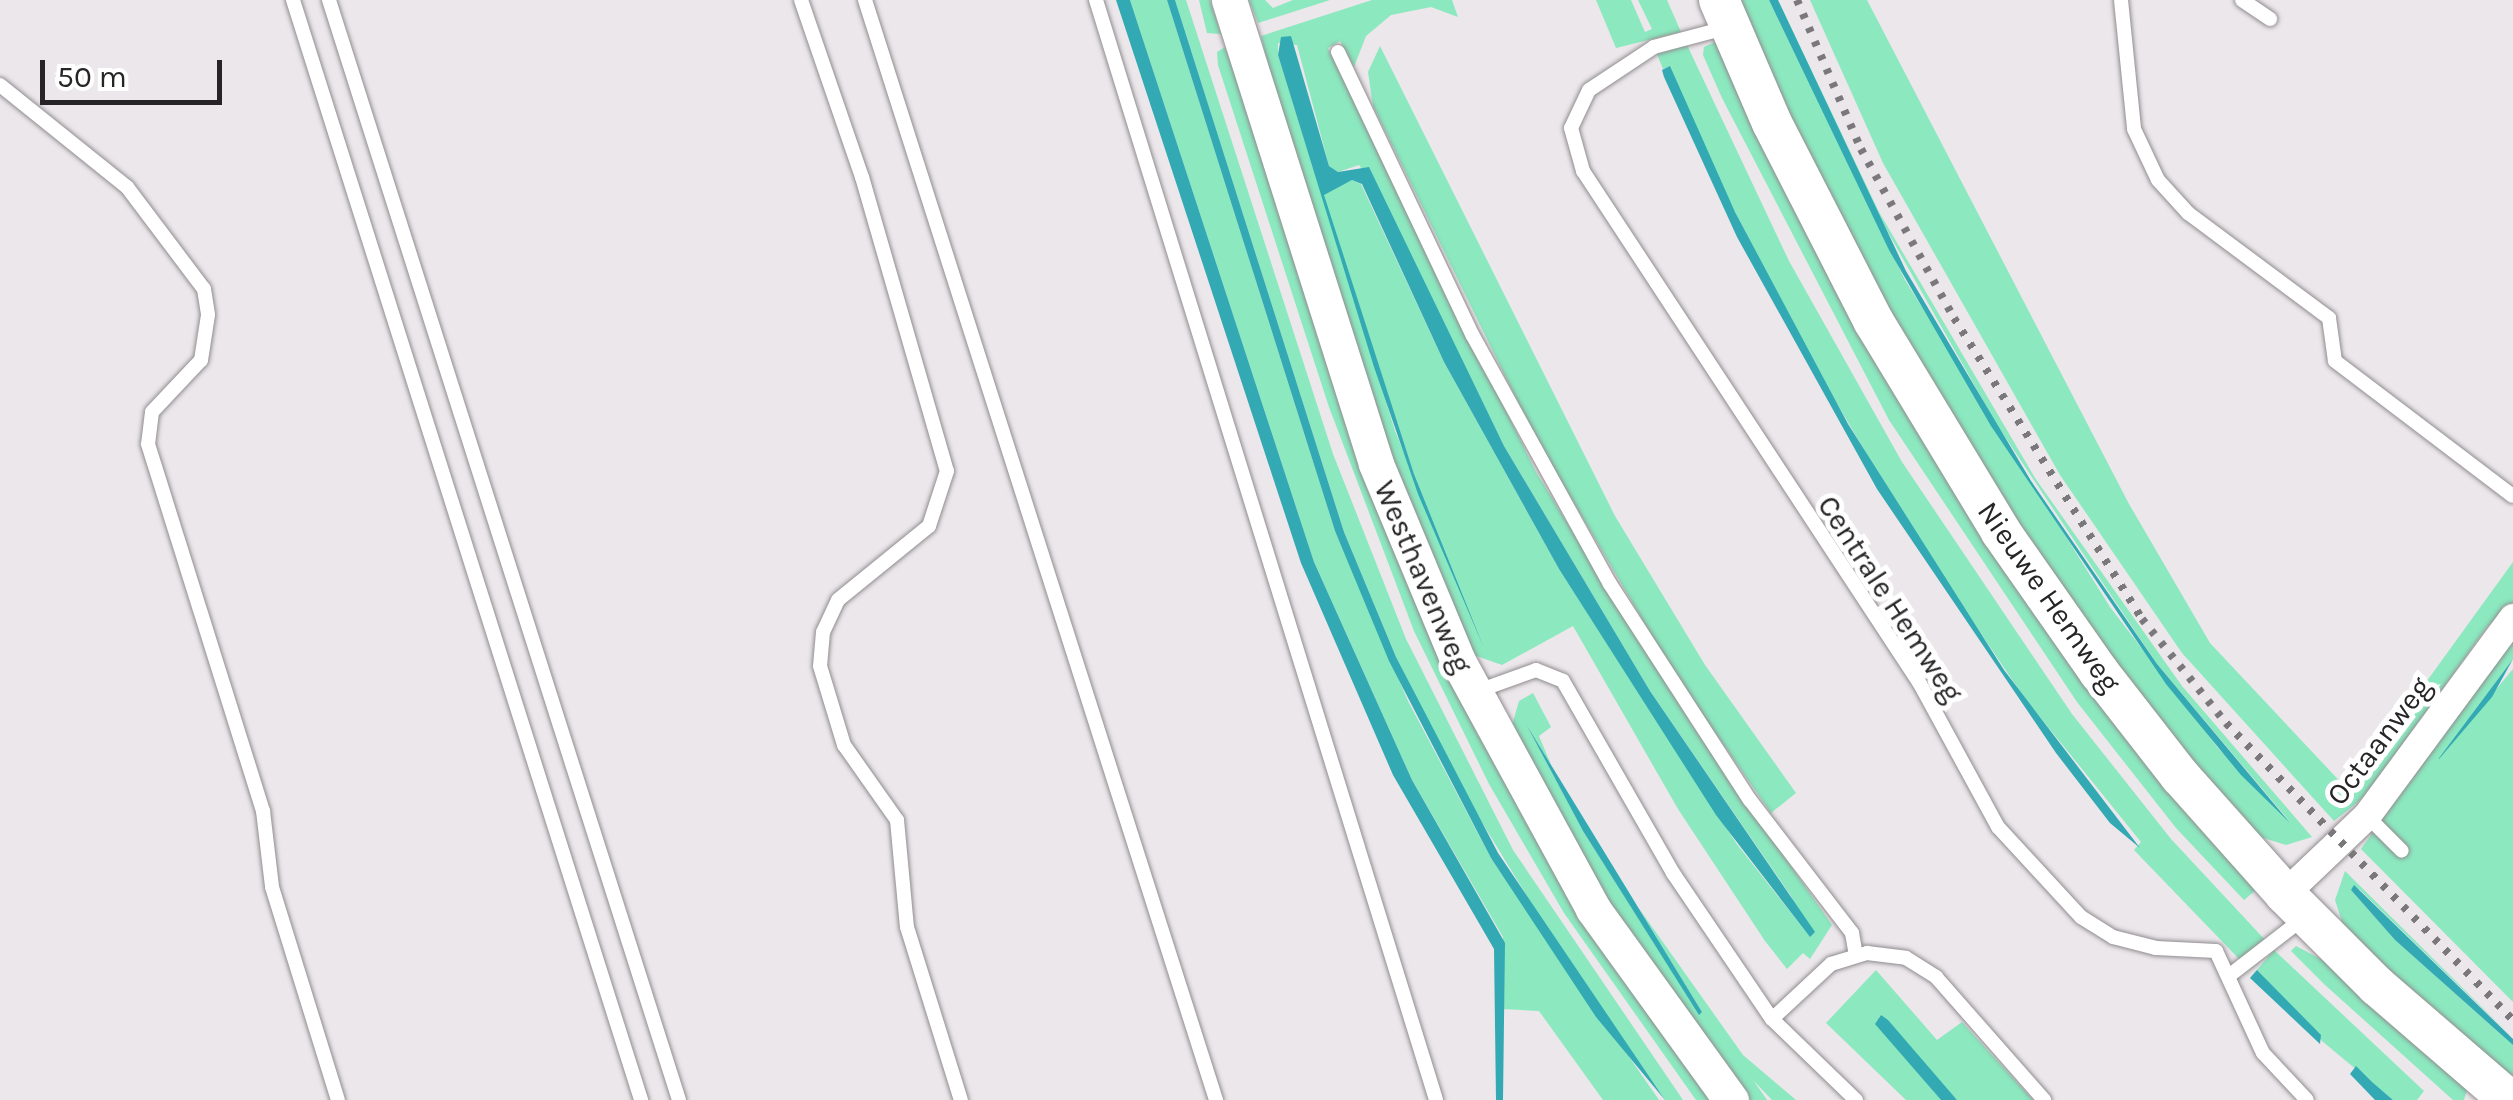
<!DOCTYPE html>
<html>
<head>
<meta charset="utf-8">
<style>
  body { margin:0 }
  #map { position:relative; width:2513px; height:1100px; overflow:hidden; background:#ebe7eb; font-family:Karla,sans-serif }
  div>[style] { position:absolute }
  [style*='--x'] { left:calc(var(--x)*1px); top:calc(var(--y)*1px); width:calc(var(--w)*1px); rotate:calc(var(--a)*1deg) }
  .green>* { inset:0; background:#8be8bf }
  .water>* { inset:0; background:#32a9b3 }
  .roads { filter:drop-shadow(0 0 2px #908c8f) drop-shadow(0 0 2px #908c8f) }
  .service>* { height:14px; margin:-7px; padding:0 7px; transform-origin:7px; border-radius:7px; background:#fff }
  .minor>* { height:28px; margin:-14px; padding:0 14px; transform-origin:14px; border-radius:14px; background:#fff }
  .tertiary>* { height:35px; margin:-17.5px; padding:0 17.5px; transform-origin:17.5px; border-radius:17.5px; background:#fff }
  .secondary>* { height:40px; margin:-20px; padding:0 20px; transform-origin:20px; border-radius:20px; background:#fff }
  .rail>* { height:8px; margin-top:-4px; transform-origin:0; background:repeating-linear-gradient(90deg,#7a787a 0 5px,transparent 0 15px) }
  span { translate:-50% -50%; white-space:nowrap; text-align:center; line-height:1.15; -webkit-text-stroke:10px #fff; paint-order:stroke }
  .street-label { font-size:30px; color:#262426 }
  .scale { position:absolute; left:40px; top:60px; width:182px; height:45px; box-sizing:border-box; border:5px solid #262426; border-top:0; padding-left:12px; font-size:30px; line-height:35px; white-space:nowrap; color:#262426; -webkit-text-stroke:8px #fff; paint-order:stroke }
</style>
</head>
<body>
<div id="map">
  <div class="green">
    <div style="clip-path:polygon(1130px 0,1167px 0,1335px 531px,1408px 701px,1491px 858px,1659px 1100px,1603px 1100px,1539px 1011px,1503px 1009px,1503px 937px,1412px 780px,1314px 562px)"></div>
    <div style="clip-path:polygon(1175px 0,1186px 0,1333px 454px,1406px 639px,1513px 850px,1683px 1100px,1665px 1100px,1550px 934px,1469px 801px,1396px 657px,1344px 532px)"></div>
    <div style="clip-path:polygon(1199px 0,1210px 0,1221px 34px,1207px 33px)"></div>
    <div style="clip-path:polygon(1249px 0,1265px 0,1273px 8px,1293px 0,1330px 0,1258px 23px)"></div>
    <div style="clip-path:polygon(evenodd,1372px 0,1452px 0,1458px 17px,1431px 7px,1391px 15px,1366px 36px,1354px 67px,1340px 41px,1328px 48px,1536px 472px,1692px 725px,1832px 925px,1810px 959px,1803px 953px,1787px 969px,1765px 941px,1678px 809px,1573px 626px,1502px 665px,1468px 653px,1405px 507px,1277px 105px,1261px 36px,1372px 0,1278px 43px,1297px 45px,1329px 166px,1338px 172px,1359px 165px,1378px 192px,1504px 446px,1650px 691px,1791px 896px,1810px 937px,1736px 843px,1559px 569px,1444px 362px,1361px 184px,1352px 180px,1323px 194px,1414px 474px,1484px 648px,1395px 431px,1278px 55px,1278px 43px)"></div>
    <div style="clip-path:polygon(1596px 0,1631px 0,1645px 32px,1652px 29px,1638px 0,1667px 0,1681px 32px,1616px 48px)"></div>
    <div style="clip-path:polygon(1737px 0,1769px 0,1905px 280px,2110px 607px,2218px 748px,2291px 823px,2157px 664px,1997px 425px,1868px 197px,1803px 62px,1778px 0,1879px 212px,2035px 478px,2182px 686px,2312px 837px,2286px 845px,2257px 836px,2158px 720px,2048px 568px,1950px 418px,1818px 178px)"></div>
    <div style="clip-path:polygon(1810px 0,1867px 0,2129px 504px,2210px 643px,2348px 790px,2513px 562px,2513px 603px,2488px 626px,2364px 797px,2334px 821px,2182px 653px,2060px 475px,1883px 163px)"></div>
    <div style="clip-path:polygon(1717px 41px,2167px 788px,2256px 890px,2244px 900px,2176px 828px,2077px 702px,1889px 420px,1722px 98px,1703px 55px,1704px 47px)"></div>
    <div style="clip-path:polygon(1687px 45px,1789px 261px,1902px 462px,2072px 714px,2171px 839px,2267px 942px,2242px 962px,2134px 850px,2141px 842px,2023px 696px,1914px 534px,1817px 370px,1722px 187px,1670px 67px,1663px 69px,1657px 54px)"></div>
    <div style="clip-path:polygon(1380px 46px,1615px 516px,1705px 665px,1796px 793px,1771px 813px,1673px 672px,1533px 433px,1373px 106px,1368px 72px)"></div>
    <div style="clip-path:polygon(1225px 47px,1463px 703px,1532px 832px,1715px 1100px,1696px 1100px,1564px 913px,1489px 784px,1414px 631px,1329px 407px,1218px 65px,1217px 52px)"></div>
    <div style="clip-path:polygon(2513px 638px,2513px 659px,2439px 758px,2513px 669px,2513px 1002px,2361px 849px)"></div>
    <div style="clip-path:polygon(evenodd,1533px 693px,1551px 727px,1539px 736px,1552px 767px,1628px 893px,1743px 1055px,1796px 1100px,1772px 1100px,1753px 1080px,1767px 1100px,1747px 1100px,1632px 944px,1509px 736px,1519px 701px,1533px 693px,1526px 724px,1702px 1012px,1699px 1014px,1583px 831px,1526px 724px)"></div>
    <div style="clip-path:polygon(2345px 871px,2513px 1038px,2359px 889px,2351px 890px,2395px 940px,2513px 1045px,2513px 1081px,2345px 931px,2335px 900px)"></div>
    <div style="clip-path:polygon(2296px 946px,2330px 964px,2467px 1090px,2464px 1100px,2453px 1100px,2324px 984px,2291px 951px)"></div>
    <div style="clip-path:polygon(2274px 950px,2424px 1091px,2417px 1100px,2393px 1100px,2322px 1041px,2258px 971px,2250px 978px)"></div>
    <div style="clip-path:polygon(1876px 970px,1937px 1040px,1962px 1022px,2033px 1100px,1957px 1100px,1880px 1015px,1878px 1026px,1941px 1100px,1906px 1100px,1826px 1023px)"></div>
  </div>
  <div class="water">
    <div style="clip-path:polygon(1116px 0,1130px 0,1314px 562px,1412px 780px,1505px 943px,1503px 1100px,1496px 1100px,1494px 949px,1393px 775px,1301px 563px)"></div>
    <div style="clip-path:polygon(1167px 0,1175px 0,1344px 532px,1396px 657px,1498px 853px,1665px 1100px,1596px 1017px,1491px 858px,1389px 661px,1335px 531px)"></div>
    <div style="clip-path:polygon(1769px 0,1778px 0,1906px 271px,2031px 481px,2157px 664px,2290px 823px,2241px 775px,2166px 684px,1991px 426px,1889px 250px)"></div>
    <div style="clip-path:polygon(1291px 36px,1329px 166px,1338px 172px,1369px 167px,1504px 446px,1650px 691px,1815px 932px,1810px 937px,1716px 815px,1559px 569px,1444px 362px,1362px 184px,1352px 180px,1324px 195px,1414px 474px,1484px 648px,1418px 494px,1374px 367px,1278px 55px,1281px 37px)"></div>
    <div style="clip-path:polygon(1670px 66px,1735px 212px,1848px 424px,2004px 670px,2140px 848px,2110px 823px,2056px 753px,1877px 489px,1737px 237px,1664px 77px,1662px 70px)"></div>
    <div style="clip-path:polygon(2513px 659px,2492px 697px,2439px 759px,2439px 758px)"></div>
    <div style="clip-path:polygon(1526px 724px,1702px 1012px,1699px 1015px,1583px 831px)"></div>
    <div style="clip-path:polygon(2354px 885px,2513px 1039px,2513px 1045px,2395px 940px,2351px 890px)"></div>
    <div style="clip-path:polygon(2257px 970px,2321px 1035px,2320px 1044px,2250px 978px)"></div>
    <div style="clip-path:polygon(1881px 1015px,1888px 1020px,1957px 1100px,1941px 1100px,1875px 1024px)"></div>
    <div style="clip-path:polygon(2356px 1066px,2372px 1082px,2393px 1100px,2375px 1100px,2350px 1074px)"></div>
  </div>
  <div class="roads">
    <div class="service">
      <div style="--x:293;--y:0;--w:1154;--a:72.44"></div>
      <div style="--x:329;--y:0;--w:1154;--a:72.35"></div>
      <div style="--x:801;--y:0;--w:187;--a:71"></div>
      <div style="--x:862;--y:177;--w:306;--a:73.9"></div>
      <div style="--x:947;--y:471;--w:58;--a:108.1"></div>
      <div style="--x:929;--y:526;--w:117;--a:140.9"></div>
      <div style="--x:838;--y:600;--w:35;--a:115"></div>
      <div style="--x:823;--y:632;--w:34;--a:95"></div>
      <div style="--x:820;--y:666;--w:83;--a:73.1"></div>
      <div style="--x:844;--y:745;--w:92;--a:54.8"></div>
      <div style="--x:897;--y:820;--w:107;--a:84.7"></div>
      <div style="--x:907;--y:927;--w:181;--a:72.7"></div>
      <div style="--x:865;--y:0;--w:1155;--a:72.3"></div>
      <div style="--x:1096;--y:0;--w:1151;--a:72.82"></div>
      <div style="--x:2121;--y:0;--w:130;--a:84.2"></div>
      <div style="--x:2134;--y:129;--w:56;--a:64.8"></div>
      <div style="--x:2158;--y:180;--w:45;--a:47.7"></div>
      <div style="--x:2188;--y:213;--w:176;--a:36.7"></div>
      <div style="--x:2329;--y:318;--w:43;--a:82.1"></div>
      <div style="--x:2335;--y:361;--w:223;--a:37.2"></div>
      <div style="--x:2242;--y:0;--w:34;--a:34"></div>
      <div style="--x:1729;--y:27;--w:78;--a:165.1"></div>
      <div style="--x:1654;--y:47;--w:78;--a:146.5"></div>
      <div style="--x:1589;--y:90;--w:42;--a:115.3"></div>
      <div style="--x:1571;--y:128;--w:45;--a:74.4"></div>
      <div style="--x:1583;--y:171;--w:614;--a:56.7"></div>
      <div style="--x:1920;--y:684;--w:163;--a:61.4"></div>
      <div style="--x:1998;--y:827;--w:122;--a:47.3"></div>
      <div style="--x:2081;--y:917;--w:38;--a:32"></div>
      <div style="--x:2113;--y:937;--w:44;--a:14.3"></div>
      <div style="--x:2156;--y:948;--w:60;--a:2.9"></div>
      <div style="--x:2216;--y:951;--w:112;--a:65.3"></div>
      <div style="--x:2263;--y:1053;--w:64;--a:46.9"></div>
      <div style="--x:1338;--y:52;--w:314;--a:64.6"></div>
      <div style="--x:1473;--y:336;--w:283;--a:61.1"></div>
      <div style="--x:1610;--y:584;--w:257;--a:57.1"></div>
      <div style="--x:1750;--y:800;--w:168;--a:52.5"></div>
      <div style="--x:1852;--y:933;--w:22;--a:80"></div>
      <div style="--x:0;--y:85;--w:163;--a:38.8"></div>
      <div style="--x:127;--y:187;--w:128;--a:53"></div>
      <div style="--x:204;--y:289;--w:26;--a:81"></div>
      <div style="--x:208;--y:315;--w:46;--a:98.8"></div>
      <div style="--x:201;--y:360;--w:71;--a:133.3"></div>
      <div style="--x:152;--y:412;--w:32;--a:97"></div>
      <div style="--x:148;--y:444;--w:385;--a:72.6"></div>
      <div style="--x:263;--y:811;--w:77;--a:83.2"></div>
      <div style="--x:272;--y:887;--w:223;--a:72.8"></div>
      <div style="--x:1475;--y:692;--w:65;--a:-19.8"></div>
      <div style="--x:1536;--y:670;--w:29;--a:22"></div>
      <div style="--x:1563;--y:681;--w:221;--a:60.2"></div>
      <div style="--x:1673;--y:873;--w:176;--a:55.9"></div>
      <div style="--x:1772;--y:1019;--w:117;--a:44"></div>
      <div style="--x:2367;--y:816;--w:49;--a:45"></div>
      <div style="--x:2230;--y:975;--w:95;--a:-37.7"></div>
      <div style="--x:1772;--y:1019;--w:81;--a:-43"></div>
      <div style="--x:1831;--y:964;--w:38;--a:-17"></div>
      <div style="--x:1867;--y:953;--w:39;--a:7"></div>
      <div style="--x:1906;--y:958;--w:36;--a:32"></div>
      <div style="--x:1936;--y:977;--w:164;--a:48.7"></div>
    </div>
    <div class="minor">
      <div style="--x:2285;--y:894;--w:113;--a:-43.6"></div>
      <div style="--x:2367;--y:816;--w:246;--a:-53.6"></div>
    </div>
    <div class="tertiary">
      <div style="--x:1229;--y:0;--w:487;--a:72.4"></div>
      <div style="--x:1376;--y:464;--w:213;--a:67.4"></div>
      <div style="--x:1458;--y:661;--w:282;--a:61.4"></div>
      <div style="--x:1593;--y:909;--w:236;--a:54.2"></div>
    </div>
    <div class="secondary">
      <div style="--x:1719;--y:0;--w:134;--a:66.7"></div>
      <div style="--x:1772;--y:123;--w:224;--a:62.9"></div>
      <div style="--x:1874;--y:322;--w:245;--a:58.8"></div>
      <div style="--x:2001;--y:532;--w:171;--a:55"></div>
      <div style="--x:2099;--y:672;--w:132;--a:52.1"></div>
      <div style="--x:2180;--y:776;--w:158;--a:48.3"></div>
      <div style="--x:2285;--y:894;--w:130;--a:45"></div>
      <div style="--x:2377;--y:986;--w:174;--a:40.8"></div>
    </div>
  </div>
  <div class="rail">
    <div style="--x:1797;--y:0;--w:162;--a:66.8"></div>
    <div style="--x:1861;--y:149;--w:193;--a:61.2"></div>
    <div style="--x:1954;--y:318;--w:355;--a:58"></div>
    <div style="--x:2142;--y:619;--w:134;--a:51.1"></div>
    <div style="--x:2226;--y:723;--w:413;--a:46"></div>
  </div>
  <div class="street-label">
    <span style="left:1423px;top:577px;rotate:67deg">Westhavenweg</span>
    <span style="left:2049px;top:597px;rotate:55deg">Nieuwe Hemweg</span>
    <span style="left:1890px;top:599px;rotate:57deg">Centrale Hemweg</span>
    <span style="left:2379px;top:741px;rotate:-53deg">Octaanweg</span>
  </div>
  <div class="scale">50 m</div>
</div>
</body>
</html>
